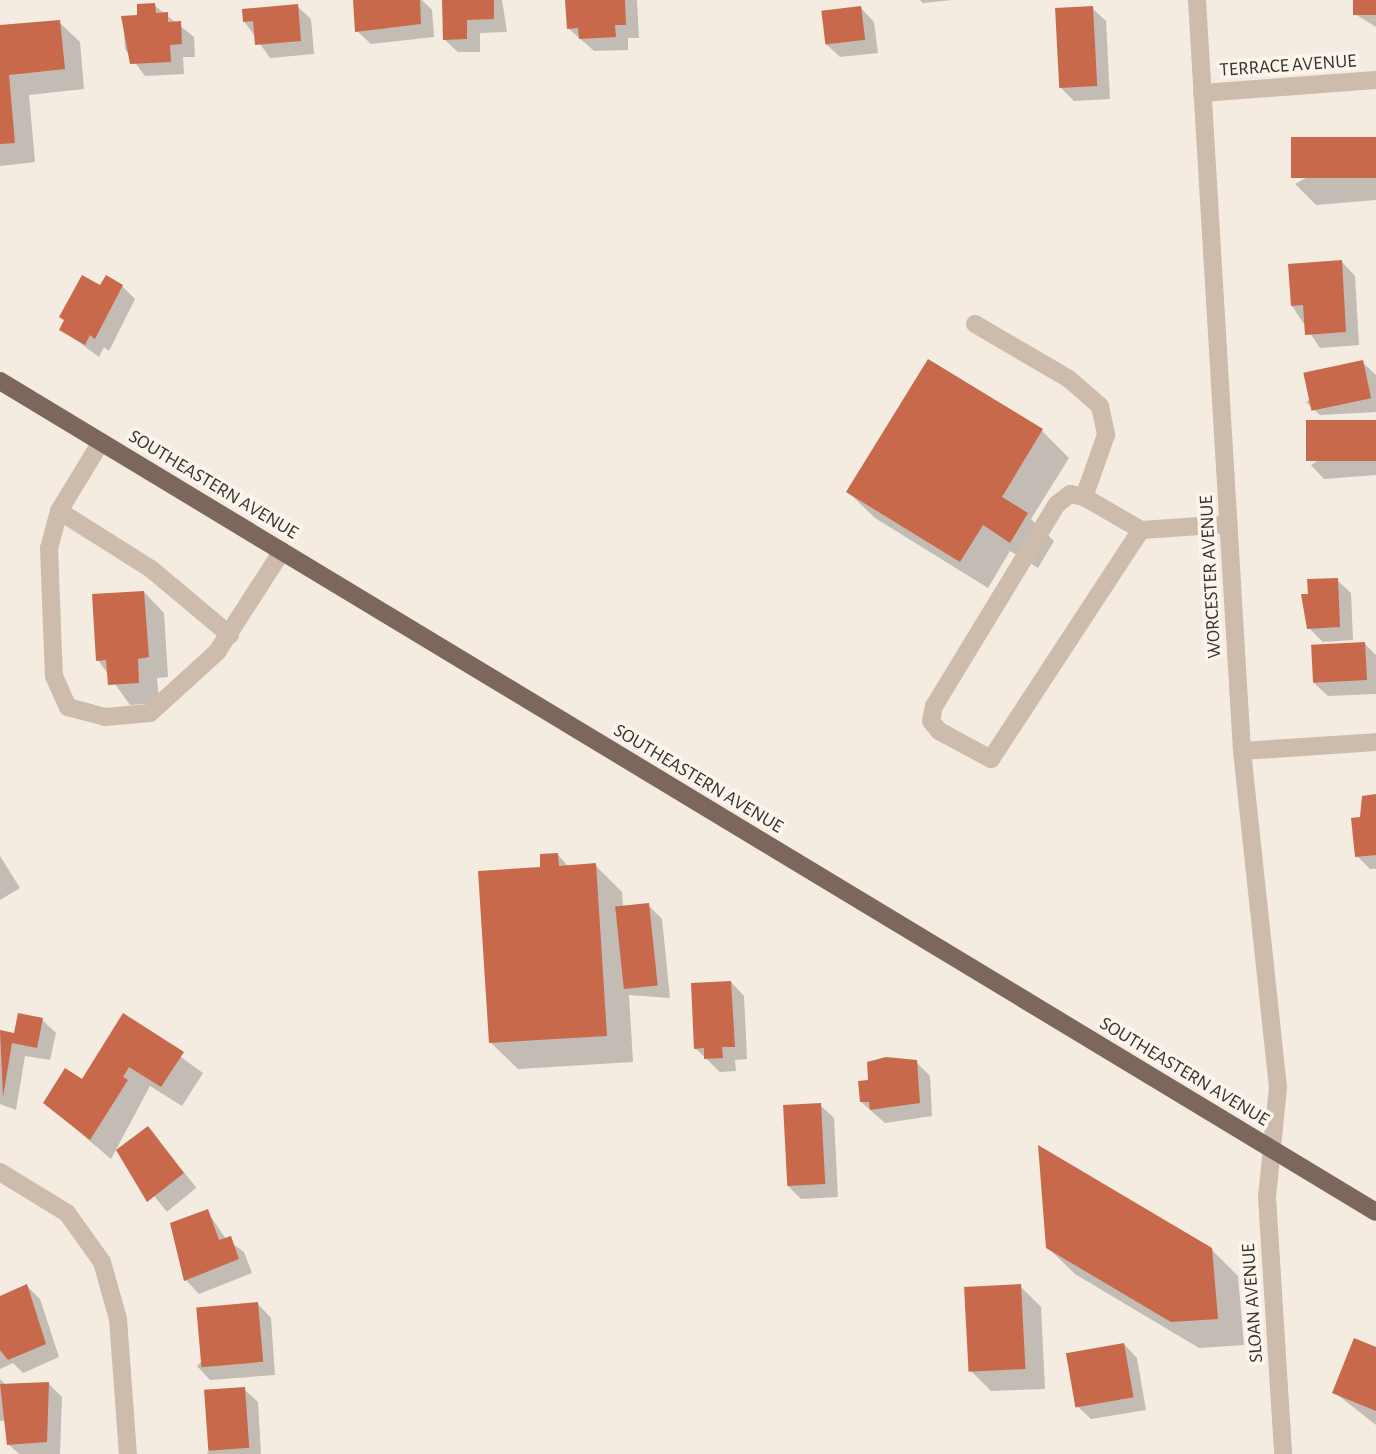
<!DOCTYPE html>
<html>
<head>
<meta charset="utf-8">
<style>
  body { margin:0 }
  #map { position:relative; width:1376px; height:1454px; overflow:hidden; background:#f4ebe1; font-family:"Alegreya Sans",sans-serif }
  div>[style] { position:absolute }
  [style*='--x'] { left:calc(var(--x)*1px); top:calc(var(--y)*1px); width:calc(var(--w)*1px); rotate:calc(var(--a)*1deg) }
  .shadow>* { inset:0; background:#0003; transform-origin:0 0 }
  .building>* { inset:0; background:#c8694b; transform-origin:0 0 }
  .minor>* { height:18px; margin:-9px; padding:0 9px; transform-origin:9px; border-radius:9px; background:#cdbbac }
  .major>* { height:18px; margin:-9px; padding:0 9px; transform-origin:9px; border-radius:9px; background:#7d675c }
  span { translate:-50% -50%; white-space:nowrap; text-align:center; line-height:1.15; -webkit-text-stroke:7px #fbf5ee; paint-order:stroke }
  .street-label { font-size:19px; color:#3b302b }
</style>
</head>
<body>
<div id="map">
  <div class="shadow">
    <div style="clip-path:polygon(355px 0,422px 0,432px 10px,434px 37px,371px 44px,357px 31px)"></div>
    <div style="clip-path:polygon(444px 0,502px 0,507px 32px,480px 33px,480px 52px,458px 52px,444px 39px)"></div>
    <div style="clip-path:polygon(567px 0,637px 0,639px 38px,628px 38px,628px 50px,594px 51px,568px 28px)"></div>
    <div style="clip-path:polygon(920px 0,952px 0,923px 3px)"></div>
    <div style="clip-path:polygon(1354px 0,1376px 0,1376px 27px,1355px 14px)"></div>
    <div style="clip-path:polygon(154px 5px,194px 37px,195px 57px,183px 57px,184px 74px,145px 76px,125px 49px,123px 17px,139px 16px)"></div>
    <div style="clip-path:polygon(297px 6px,311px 19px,314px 54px,270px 58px,244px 21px)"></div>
    <div style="clip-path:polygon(861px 8px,874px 22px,878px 53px,840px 57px,826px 44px)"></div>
    <div style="clip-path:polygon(1092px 8px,1106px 21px,1110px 99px,1074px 101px,1061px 88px)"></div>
    <div style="clip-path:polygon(59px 22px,80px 42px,84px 89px,29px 95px,35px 162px,0 166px,0 27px)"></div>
    <div style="clip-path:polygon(1376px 139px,1376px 200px,1316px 205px,1295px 184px)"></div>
    <div style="clip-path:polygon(1342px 262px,1355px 276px,1359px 345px,1320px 348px,1292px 306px)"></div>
    <div style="clip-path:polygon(122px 286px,135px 299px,109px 351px,104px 347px,99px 357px,61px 329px,101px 288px)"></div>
    <div style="clip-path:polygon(928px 361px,1042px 431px,1069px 458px,1031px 519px,1054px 541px,1038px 568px,1010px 551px,988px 588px,875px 518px,848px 492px)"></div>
    <div style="clip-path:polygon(1362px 362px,1376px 375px,1376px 412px,1320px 415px,1306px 402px)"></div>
    <div style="clip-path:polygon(1376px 422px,1376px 475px,1324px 479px,1311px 465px)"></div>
    <div style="clip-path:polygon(1337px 580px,1351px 593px,1353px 640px,1323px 642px,1309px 628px)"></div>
    <div style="clip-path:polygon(144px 592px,164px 613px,168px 677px,157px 678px,159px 703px,130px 705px,98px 660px)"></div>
    <div style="clip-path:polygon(1365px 644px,1376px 655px,1376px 694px,1328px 696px,1314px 683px)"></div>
    <div style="clip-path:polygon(1376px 796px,1376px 869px,1370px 869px,1357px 856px,1362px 819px)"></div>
    <div style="clip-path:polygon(558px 855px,569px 867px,595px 865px,622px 892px,623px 906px,648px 905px,662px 919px,670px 998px,629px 995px,633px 1062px,518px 1069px,491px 1043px,542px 869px)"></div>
    <div style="clip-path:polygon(0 856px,20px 888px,0 900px)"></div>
    <div style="clip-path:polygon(731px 982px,744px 996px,747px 1059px,735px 1060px,736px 1071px,720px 1072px,695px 1048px)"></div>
    <div style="clip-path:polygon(123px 1015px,203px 1073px,182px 1106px,150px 1086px,111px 1159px,45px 1103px,82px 1081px)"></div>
    <div style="clip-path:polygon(42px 1020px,56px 1033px,50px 1060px,25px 1056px,16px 1110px,0 1104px,0 1032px,16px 1035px)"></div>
    <div style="clip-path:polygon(916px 1062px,930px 1076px,932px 1116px,885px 1123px,861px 1102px,870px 1082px)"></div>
    <div style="clip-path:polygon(820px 1105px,834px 1118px,838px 1197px,801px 1199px,788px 1186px)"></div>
    <div style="left:148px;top:1128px;width:77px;height:38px;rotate:51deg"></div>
    <div style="clip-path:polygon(207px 1211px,226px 1239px,244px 1252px,252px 1273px,199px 1294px,186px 1280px,172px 1224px)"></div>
    <div style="clip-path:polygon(1047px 1247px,1211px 1249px,1238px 1276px,1244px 1345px,1199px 1348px,1075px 1274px)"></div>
    <div style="clip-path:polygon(27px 1286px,40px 1299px,59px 1357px,23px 1373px,13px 1363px,0 1369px,0 1302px)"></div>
    <div style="clip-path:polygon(1020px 1286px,1041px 1307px,1045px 1389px,991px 1391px,971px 1371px)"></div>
    <div style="clip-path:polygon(258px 1304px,271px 1318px,275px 1375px,210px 1380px,197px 1366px)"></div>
    <div style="clip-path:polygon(1124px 1344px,1137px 1358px,1146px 1410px,1091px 1419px,1077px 1406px)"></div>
    <div style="clip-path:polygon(1376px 1349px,1376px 1425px,1334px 1392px)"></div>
    <div style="clip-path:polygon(0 1379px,7px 1386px,49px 1384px,62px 1397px,60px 1454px,19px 1454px,8px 1444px,7px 1420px,0 1421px)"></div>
    <div style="clip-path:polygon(244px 1389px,258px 1402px,261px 1454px,207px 1454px)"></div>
  </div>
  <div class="building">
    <div style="clip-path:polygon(353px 0,420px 0,421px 24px,355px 32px)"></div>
    <div style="clip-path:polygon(442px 0,494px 0,494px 19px,467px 20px,467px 39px,443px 40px)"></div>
    <div style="clip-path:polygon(565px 0,625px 0,626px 25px,615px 25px,616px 37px,579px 39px,578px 28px,567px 29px)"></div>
    <div style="left:1353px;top:0;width:23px;height:15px"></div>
    <div style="clip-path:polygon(155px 3px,156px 13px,168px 12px,168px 22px,181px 21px,182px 44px,170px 45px,171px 62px,130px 64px,121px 16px,137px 15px,137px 4px)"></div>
    <div style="clip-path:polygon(298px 4px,301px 41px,255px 45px,253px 21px,243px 22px,242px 9px)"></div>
    <div style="left:861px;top:6px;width:34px;height:40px;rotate:83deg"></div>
    <div style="left:1093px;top:6px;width:80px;height:38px;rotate:87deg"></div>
    <div style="clip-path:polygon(60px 20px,65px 69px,9px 75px,15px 143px,0 144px,0 25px)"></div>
    <div style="left:1376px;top:137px;width:41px;height:85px;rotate:90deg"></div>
    <div style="clip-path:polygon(1342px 260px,1346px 332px,1305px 335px,1303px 305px,1291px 306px,1288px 264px)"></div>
    <div style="clip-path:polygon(82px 275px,100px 285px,106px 275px,123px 285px,95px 339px,90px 335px,85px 345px,59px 330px,64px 320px,59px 317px)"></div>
    <div style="clip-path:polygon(928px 359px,1043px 429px,1002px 497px,1028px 513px,1010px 543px,983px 525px,960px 562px,846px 492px)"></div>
    <div style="left:1363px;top:360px;width:39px;height:61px;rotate:78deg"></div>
    <div style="left:1376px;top:420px;width:41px;height:70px;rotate:90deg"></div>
    <div style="clip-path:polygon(1338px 578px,1340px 627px,1307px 629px,1301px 594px,1308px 594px,1307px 579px)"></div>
    <div style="clip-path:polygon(144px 591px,149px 657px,138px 659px,139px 683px,108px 685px,106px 660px,96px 661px,92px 594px)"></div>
    <div style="left:1365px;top:642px;width:38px;height:54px;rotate:87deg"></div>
    <div style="clip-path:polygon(1376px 794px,1376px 855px,1355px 857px,1351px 818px,1360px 817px,1362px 796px)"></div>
    <div style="clip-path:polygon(558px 853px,559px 866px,596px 863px,607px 1036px,489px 1043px,478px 871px,540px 867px,540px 854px)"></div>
    <div style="left:649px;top:903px;width:83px;height:34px;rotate:84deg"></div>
    <div style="clip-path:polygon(731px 981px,735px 1047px,722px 1047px,723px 1058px,704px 1059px,704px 1048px,694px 1049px,691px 983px)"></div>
    <div style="clip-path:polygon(18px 1013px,43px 1018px,37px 1048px,12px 1043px,3px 1097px,0 1030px,14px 1033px)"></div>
    <div style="clip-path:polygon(123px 1013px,184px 1052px,161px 1087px,129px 1067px,123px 1077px,128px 1080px,90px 1140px,43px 1103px,65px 1068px,82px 1079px)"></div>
    <div style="clip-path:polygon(886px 1057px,917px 1060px,920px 1103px,870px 1110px,869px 1102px,860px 1102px,858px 1081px,868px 1080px,867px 1062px)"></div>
    <div style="left:821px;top:1103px;width:81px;height:38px;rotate:87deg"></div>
    <div style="clip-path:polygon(148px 1126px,184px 1173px,147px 1202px,116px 1150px)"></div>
    <div style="clip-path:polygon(1038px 1145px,1212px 1248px,1218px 1319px,1171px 1322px,1046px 1248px)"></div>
    <div style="clip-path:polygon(208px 1209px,219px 1240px,231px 1236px,239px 1259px,184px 1281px,170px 1223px)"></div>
    <div style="clip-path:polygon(27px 1284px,46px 1344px,8px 1360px,0 1350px,0 1296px)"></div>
    <div style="left:1021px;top:1284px;width:85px;height:57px;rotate:87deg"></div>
    <div style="left:258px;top:1302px;width:60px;height:62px;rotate:85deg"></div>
    <div style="clip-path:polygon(1354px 1338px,1376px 1347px,1376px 1411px,1332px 1393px)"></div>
    <div style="left:1124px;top:1343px;width:55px;height:59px;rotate:80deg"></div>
    <div style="clip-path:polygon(49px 1382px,47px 1442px,7px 1445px,0 1384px)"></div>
    <div style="left:245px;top:1387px;width:61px;height:41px;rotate:86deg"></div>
  </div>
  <div class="minor">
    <div style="--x:1197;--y:0;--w:752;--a:86.57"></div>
    <div style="--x:1242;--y:751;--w:338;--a:83.9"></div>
    <div style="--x:1278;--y:1087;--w:111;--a:95.7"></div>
    <div style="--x:1267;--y:1197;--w:257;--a:86.4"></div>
    <div style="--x:1202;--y:93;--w:174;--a:-4.3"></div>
    <div style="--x:975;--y:324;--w:109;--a:30.3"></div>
    <div style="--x:1069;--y:379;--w:41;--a:41.1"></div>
    <div style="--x:1100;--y:406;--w:30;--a:78"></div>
    <div style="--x:1106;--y:435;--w:66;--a:109.5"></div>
    <div style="--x:101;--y:442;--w:81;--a:121.3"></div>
    <div style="--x:59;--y:511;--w:38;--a:105"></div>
    <div style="--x:49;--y:548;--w:128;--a:87.8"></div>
    <div style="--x:54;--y:676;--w:34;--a:66"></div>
    <div style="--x:68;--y:707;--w:38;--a:15"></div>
    <div style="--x:105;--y:717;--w:45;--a:-5.1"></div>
    <div style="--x:150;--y:713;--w:91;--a:-42.3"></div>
    <div style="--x:217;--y:652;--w:120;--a:-57.2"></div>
    <div style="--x:59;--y:511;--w:109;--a:32.2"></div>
    <div style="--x:151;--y:569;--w:103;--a:39.9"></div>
    <div style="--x:1141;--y:530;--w:66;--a:-149.9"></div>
    <div style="--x:1084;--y:497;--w:14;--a:-168"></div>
    <div style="--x:1070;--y:494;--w:16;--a:142"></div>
    <div style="--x:1057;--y:504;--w:237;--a:121.3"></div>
    <div style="--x:934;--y:706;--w:15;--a:101"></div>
    <div style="--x:931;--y:721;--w:13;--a:51"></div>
    <div style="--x:939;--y:731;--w:59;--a:28.3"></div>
    <div style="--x:991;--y:759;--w:274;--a:-56.8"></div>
    <div style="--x:1141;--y:530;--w:88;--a:-3.9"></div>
    <div style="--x:1242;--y:751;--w:134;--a:-3.8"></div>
    <div style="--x:0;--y:1172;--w:79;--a:31.5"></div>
    <div style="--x:67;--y:1213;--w:60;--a:54.5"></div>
    <div style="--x:102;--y:1262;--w:59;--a:74.3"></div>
    <div style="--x:118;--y:1319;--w:135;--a:85.8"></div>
  </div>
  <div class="major">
    <div style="--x:0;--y:381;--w:1607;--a:31.13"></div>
  </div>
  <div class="street-label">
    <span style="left:1288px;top:66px;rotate:-4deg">TERRACE AVENUE</span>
    <span style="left:213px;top:485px;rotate:31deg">SOUTHEASTERN AVENUE</span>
    <span style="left:1211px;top:577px;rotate:-93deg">WORCESTER AVENUE</span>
    <span style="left:698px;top:779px;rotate:31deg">SOUTHEASTERN AVENUE</span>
    <span style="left:1184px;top:1072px;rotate:31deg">SOUTHEASTERN AVENUE</span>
    <span style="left:1253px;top:1303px;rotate:-94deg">SLOAN AVENUE</span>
  </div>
</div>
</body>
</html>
